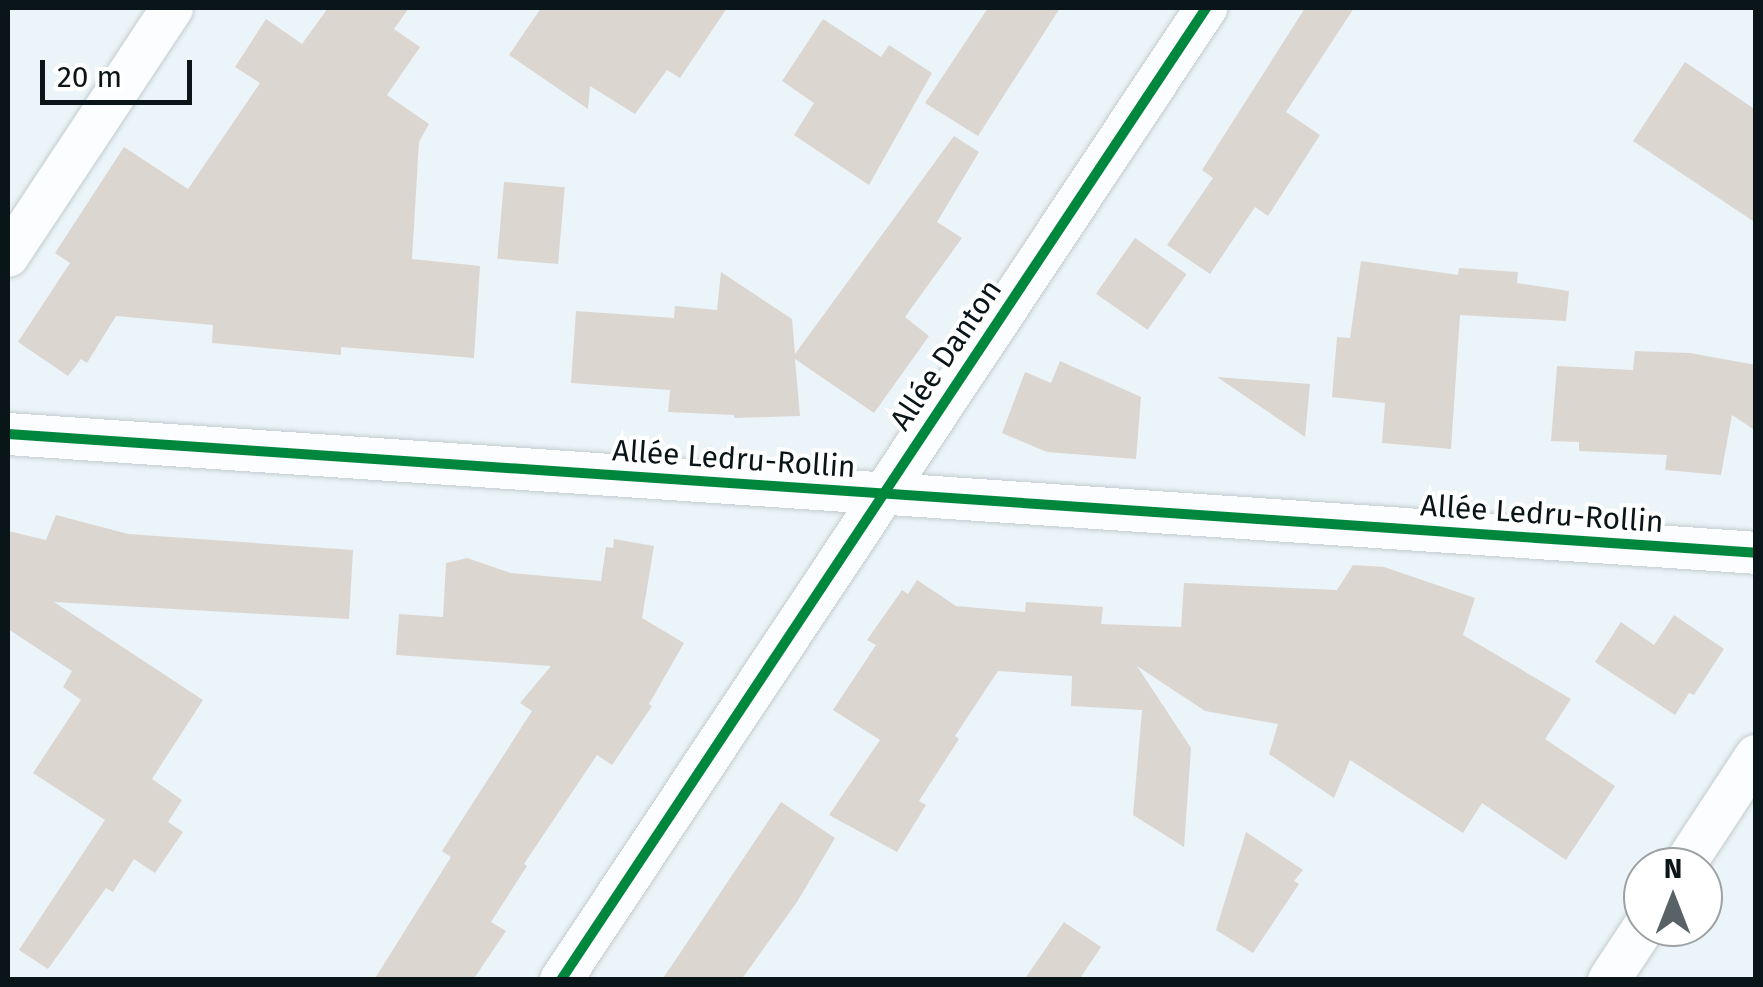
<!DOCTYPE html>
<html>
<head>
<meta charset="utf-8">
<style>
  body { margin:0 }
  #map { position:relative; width:1763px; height:987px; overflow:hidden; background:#ebf4f8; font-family:"Fira Sans",sans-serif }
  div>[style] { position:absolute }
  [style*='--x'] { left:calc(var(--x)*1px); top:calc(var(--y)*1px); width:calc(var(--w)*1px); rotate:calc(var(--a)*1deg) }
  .building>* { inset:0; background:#dcd6d1; transform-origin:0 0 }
  .roads { filter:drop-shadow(0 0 2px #c2cbcf) drop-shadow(0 0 2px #c2cbcf) }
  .street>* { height:42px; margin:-21px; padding:0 21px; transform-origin:21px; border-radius:21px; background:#fcfdfe }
  .cycleway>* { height:10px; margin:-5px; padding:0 5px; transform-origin:5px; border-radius:5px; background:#00873e }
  span { translate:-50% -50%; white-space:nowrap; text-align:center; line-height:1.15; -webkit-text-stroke:8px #fff; paint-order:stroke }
  .street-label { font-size:30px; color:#0a1519 }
  .frame { position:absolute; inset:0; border:10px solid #0a1519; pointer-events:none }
  .north { position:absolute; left:1623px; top:847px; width:100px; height:100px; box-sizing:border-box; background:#fff; border:2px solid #9da1a3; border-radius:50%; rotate:0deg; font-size:28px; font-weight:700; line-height:40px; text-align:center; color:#0a1519 }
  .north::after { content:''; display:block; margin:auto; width:35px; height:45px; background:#596367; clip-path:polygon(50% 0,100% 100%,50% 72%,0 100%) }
  .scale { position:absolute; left:40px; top:60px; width:152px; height:45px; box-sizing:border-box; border:5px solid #0a1519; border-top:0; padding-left:12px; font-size:30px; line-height:35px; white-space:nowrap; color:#0a1519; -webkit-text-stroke:8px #fff; paint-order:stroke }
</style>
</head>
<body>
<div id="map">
  <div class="building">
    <div style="clip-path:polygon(328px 8px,409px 8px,394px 29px,420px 47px,387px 95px,429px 124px,419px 142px,412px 259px,480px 266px,474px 358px,341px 347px,341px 355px,212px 343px,213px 325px,116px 316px,87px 363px,81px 359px,68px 376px,18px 342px,70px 263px,55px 253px,124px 147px,188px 189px,260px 83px,235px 67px,266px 19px,302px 44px)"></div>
    <div style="clip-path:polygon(541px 8px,727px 8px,680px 78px,667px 70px,635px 114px,590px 86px,588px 109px,509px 55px)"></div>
    <div style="clip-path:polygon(988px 8px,1060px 8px,978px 136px,925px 103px)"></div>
    <div style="clip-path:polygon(1305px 8px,1354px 8px,1286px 112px,1320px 135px,1268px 216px,1255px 207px,1210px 274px,1167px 245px,1213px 178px,1202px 170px)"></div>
    <div style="clip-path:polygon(823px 19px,881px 57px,889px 45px,932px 73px,869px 185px,794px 135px,814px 103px,782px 81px)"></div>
    <div style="clip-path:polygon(1685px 62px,1756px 110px,1756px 223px,1633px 141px)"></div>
    <div style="clip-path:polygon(954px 136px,979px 152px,937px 222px,962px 238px,905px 317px,929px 336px,874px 413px,795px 359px,800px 416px,734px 418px,734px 415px,668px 412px,670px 390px,571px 383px,576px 311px,674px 318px,675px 306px,717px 310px,721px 272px,792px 319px,795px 354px)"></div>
    <div style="left:504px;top:182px;width:61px;height:77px;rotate:5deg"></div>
    <div style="left:1135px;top:238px;width:63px;height:68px;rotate:35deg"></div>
    <div style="clip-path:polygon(1361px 261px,1458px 275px,1459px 268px,1518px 272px,1517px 283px,1569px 291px,1566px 321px,1460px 315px,1451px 449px,1382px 443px,1385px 403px,1332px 397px,1337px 337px,1350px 338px)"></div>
    <div style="clip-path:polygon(1635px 351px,1690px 353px,1756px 365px,1756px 431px,1732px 415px,1721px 475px,1665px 470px,1667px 455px,1579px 451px,1579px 442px,1551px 441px,1557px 366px,1633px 370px)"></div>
    <div style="clip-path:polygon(1060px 361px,1141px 397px,1136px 459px,1047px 452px,1002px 433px,1025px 372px,1051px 383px)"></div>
    <div style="clip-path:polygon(1217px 377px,1310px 384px,1305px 437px)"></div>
    <div style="clip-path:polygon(56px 515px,128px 534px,353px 550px,349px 619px,54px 602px,203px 700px,152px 779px,182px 800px,168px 822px,183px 832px,155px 873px,134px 859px,113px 892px,106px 888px,48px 969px,19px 950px,105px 820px,33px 773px,81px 700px,63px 687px,72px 671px,8px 629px,8px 531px,46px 540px)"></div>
    <div style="clip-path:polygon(614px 539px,654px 546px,642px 618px,684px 643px,649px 704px,652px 706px,612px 765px,597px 755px,524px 864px,527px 866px,491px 922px,506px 931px,473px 980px,374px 980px,451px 857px,442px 851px,532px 711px,520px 703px,551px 666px,396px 655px,399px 614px,443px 617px,446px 563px,467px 558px,511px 573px,601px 581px,606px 547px,613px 548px)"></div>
    <div style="clip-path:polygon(1353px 565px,1384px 567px,1475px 598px,1463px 635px,1571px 699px,1545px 739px,1615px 786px,1566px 860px,1482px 803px,1463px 833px,1350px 760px,1334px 798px,1269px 754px,1278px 724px,1205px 711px,1137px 666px,1191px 748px,1184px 847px,1133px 815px,1142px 710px,1071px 706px,1072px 676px,998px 671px,955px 736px,959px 739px,919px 801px,926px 805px,897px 852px,829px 815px,880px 740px,833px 710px,876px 645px,867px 640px,902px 590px,908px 594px,917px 580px,956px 606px,1025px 612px,1026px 602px,1103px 607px,1101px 624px,1181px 627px,1184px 583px,1337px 590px)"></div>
    <div style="clip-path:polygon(1674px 615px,1724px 649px,1694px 695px,1689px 693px,1675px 715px,1595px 662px,1621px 622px,1654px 645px)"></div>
    <div style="clip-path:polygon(781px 802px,835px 838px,797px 902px,741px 980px,662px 980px)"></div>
    <div style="clip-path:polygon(1246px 832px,1303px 870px,1294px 881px,1299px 884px,1253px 953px,1216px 930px)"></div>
    <div style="clip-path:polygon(1064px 922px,1101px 947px,1079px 980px,1024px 980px)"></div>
  </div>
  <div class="roads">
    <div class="street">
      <div style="--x:8;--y:256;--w:297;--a:-56.5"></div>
      <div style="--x:8;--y:434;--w:1752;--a:3.89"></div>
      <div style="--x:1683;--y:867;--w:133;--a:-56.7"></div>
      <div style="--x:561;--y:980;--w:1167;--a:-56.43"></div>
      <div style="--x:1609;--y:980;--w:64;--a:-56.6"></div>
    </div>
  </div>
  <div class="cycleway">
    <div style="--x:8;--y:434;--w:1752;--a:3.89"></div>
    <div style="--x:561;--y:980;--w:1167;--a:-56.43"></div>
  </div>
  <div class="street-label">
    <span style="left:946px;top:355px;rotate:-56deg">Allée Danton</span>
    <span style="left:734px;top:459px;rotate:4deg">Allée Ledru-Rollin</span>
    <span style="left:1542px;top:514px;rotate:4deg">Allée Ledru-Rollin</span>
  </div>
  <div class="frame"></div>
  <div class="north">N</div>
  <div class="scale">20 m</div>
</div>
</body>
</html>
